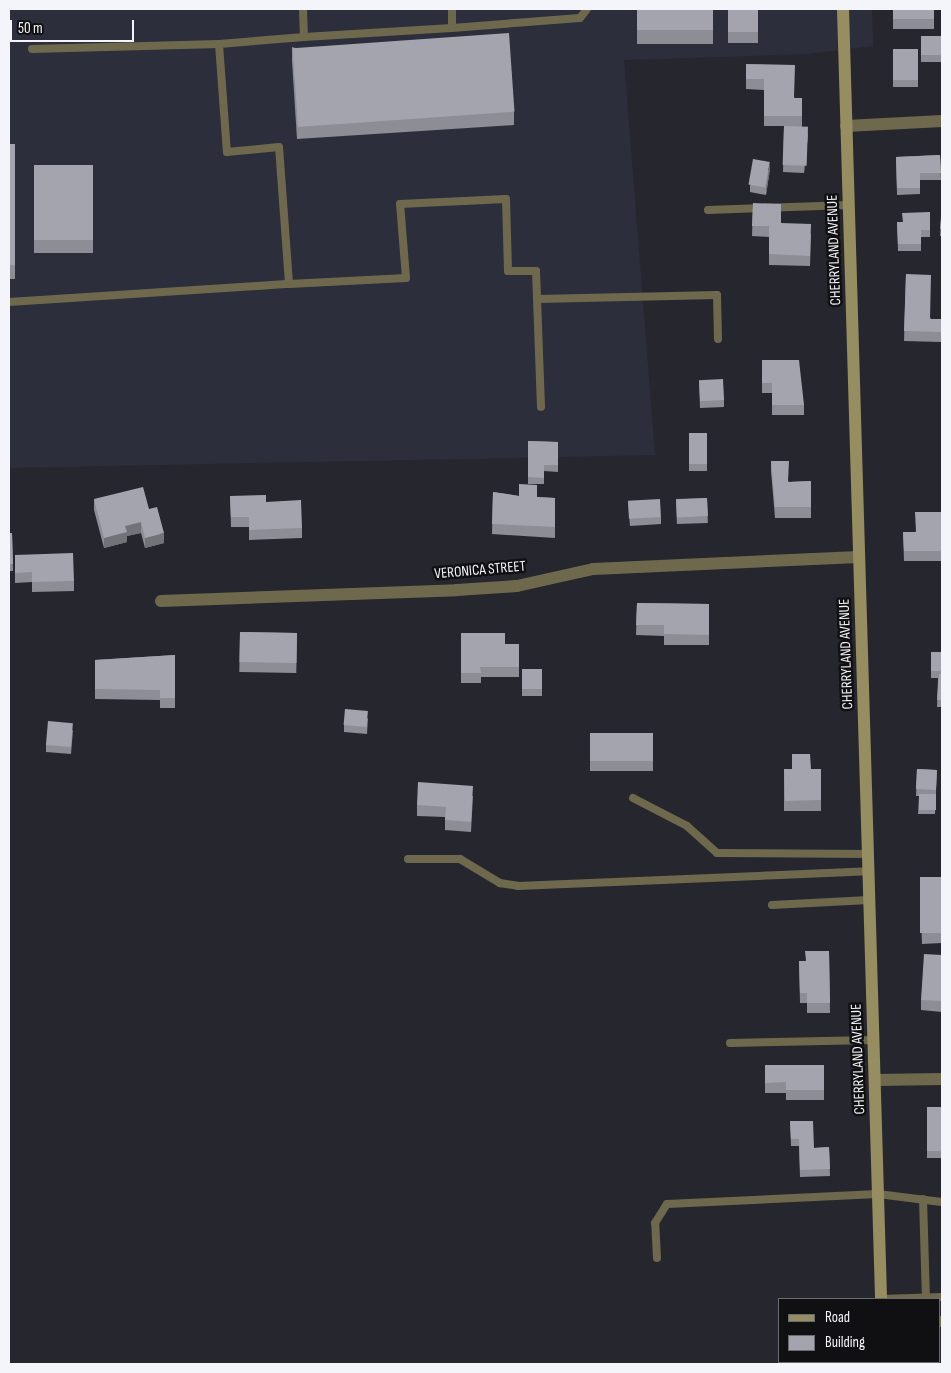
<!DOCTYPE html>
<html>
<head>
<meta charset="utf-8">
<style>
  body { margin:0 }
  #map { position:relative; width:951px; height:1373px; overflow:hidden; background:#26272e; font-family:"Sofia Sans Condensed",sans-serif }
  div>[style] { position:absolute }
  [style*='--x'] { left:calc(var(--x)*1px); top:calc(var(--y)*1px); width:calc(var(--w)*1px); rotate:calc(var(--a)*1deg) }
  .built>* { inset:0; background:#2d2e3b }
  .lane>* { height:8px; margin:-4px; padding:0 4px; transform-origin:4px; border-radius:4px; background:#6e694d }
  .street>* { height:12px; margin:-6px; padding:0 6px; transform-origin:6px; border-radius:6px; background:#6e694d }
  .secondary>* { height:12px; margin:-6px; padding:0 6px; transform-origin:6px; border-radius:6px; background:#968e61 }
  .wall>* { inset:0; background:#8c8d95; transform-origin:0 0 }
  .shaded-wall>* { inset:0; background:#727379 }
  .building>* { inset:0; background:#a3a4ad; transform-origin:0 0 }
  span { translate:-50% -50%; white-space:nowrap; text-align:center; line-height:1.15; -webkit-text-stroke:5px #101013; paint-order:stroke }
  .street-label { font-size:15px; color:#f4f5fa }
  .frame { position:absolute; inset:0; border:10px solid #f4f5fa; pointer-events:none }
  .legend { position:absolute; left:778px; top:1298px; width:162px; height:65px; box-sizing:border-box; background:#101013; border:1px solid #6b6c6f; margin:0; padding:6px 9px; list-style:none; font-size:15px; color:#f4f5fa }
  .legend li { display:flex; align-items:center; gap:10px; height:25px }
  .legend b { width:25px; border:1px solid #6b6c6f }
  .scale { position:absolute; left:10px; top:20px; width:124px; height:22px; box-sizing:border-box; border:2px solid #f4f5fa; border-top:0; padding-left:6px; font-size:15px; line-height:18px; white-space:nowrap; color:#f4f5fa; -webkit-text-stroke:4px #101013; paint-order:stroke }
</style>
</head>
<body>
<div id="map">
  <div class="built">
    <div style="clip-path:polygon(9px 9px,872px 9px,873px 46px,807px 54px,624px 60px,655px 455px,9px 468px)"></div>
  </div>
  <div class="lane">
    <div style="--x:303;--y:9;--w:28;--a:88"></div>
    <div style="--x:304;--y:37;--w:148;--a:-3.5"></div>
    <div style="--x:452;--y:28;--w:19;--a:-90"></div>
    <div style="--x:452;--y:28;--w:128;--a:-4.5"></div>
    <div style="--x:580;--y:18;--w:11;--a:-52"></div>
    <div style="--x:304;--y:37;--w:85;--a:175.3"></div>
    <div style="--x:219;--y:44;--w:108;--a:85.8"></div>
    <div style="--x:227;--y:152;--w:52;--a:-5.5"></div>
    <div style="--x:279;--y:147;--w:137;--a:85.8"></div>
    <div style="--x:289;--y:284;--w:117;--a:-2.9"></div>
    <div style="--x:406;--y:278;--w:74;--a:-94.6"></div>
    <div style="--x:400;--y:204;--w:106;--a:-2.7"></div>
    <div style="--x:506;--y:199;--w:72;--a:88.4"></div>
    <div style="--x:508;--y:271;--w:28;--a:0"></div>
    <div style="--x:536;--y:271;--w:136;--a:87.9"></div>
    <div style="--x:32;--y:49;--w:187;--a:-1.5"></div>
    <div style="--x:708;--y:210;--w:141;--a:-2"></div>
    <div style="--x:537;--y:299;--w:180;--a:-1.3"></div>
    <div style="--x:717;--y:295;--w:44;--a:88.7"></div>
    <div style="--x:9;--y:302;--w:281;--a:-3.7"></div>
    <div style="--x:633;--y:798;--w:61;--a:27.4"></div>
    <div style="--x:687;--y:826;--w:40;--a:42"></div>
    <div style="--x:717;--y:853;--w:151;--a:0.4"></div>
    <div style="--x:408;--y:859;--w:52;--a:0"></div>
    <div style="--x:460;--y:859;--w:47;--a:31"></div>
    <div style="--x:500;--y:883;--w:18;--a:9"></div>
    <div style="--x:518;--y:886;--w:351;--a:-2.4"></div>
    <div style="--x:772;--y:905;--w:97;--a:-3"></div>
    <div style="--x:730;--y:1043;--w:144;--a:-1.2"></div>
    <div style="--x:923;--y:1199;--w:100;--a:88.3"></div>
    <div style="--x:657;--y:1258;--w:35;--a:-93"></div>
    <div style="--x:655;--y:1223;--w:22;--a:-58"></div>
    <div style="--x:667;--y:1204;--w:211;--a:-2.7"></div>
    <div style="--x:878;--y:1194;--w:64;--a:7.1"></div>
    <div style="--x:881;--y:1299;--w:61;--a:-1.9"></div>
    <div style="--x:940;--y:1320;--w:4;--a:56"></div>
  </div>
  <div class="street">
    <div style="--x:846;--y:126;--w:96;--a:-3"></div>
    <div style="--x:161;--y:601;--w:296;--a:-2.1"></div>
    <div style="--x:457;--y:590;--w:60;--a:-3.8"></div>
    <div style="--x:517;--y:586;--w:78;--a:-12.6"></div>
    <div style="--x:593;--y:569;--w:266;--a:-2.6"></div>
    <div style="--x:875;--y:1080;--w:67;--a:-0.9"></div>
  </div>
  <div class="secondary">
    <div style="--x:843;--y:9;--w:1291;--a:88.31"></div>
    <div style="--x:884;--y:1362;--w:2;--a:90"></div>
  </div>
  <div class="wall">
    <div style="left:637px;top:9px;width:76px;height:35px"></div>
    <div style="left:728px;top:9px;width:30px;height:34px"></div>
    <div style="left:893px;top:9px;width:41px;height:20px"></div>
    <div style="left:942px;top:36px;width:26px;height:21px;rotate:90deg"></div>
    <div style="clip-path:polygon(292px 47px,514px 112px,514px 125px,297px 139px,292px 61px)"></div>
    <div style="left:918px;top:49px;width:38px;height:25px;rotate:90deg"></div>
    <div style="clip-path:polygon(746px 64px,795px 98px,802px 98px,802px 127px,808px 134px,804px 173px,783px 172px,784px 126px,764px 126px,764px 90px,746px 89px)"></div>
    <div style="left:9px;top:144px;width:6px;height:135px"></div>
    <div style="clip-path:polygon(940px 155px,941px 180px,920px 180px,920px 194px,897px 195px,896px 157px)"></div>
    <div style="left:34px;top:165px;width:59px;height:88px"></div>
    <div style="clip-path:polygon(770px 169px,766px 195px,750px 192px,750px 185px)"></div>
    <div style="clip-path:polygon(753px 203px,781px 223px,811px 234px,810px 266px,769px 265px,769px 237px,752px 236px)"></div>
    <div style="clip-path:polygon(942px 204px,942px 236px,940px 236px)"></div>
    <div style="clip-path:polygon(930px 212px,930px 237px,921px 237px,921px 251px,898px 251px,897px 222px,902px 222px)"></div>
    <div style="clip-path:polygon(906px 274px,931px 319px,941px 319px,941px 342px,904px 341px)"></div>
    <div style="clip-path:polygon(762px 360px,804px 405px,804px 415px,772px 415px,772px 393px,762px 393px)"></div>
    <div style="clip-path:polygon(699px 380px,724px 400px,724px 407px,700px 408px)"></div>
    <div style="left:689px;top:433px;width:18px;height:38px"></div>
    <div style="clip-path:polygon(528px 441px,558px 442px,558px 472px,544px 471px,544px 484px,528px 484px)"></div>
    <div style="clip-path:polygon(771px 461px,789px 482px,811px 481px,811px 518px,775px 518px,771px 471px)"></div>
    <div style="clip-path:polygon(493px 492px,519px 496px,555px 498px,555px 538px,492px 534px)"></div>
    <div style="clip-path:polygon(230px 496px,266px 502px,302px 528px,302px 538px,249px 540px,249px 527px,231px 527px)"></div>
    <div style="left:707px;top:498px;width:25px;height:31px;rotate:88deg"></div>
    <div style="clip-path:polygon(94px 499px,149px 509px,164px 543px,145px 548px,141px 533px,127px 536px,127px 542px,104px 548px,94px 510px)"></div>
    <div style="clip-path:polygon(628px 501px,661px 517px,661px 524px,630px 526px)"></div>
    <div style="clip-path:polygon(942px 512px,942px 561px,904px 561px,903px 532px,915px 532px)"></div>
    <div style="clip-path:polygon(9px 533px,12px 533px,13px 571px,9px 571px)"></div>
    <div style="clip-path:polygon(15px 555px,74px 581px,74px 591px,32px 592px,32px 582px,15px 583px)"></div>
    <div style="clip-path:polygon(637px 603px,709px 604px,709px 645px,664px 645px,664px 636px,636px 635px)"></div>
    <div style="left:240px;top:632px;width:57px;height:40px;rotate:1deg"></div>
    <div style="clip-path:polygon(461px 633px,505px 644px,519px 644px,519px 677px,481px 677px,481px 683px,461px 683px)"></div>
    <div style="clip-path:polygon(931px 652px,942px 652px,942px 707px,937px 707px,938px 678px,931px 678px)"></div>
    <div style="clip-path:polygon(175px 655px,175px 708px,160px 708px,160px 700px,95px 699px,95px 660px)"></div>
    <div style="left:522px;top:669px;width:20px;height:27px"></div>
    <div style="clip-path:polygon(368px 718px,367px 734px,344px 732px,344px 725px)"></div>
    <div style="clip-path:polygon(73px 730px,71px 754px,46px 752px,46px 745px)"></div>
    <div style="left:653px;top:733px;width:38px;height:63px;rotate:90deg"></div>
    <div style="left:784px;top:769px;width:37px;height:42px"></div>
    <div style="clip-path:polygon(917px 769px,937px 770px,935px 814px,918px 814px,919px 796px,916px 796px)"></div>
    <div style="clip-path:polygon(473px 796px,471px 832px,445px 830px,445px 817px,417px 816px,417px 805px)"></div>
    <div style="clip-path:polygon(942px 877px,942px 943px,922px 944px,920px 888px)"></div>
    <div style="clip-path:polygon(829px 951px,830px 1013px,807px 1013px,807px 1003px,800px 1003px,799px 961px,805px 961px)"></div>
    <div style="clip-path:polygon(942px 955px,942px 1012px,921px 1010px,921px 1000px)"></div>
    <div style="clip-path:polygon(765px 1065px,824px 1065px,824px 1100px,786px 1100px,786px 1093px,765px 1093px)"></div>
    <div style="left:942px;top:1107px;width:51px;height:15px;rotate:90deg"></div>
    <div style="clip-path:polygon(790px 1121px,814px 1148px,829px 1147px,830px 1176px,800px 1177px,799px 1146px,791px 1146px)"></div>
  </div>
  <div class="shaded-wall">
    <div style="clip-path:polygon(808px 127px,808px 134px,804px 173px,804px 166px)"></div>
    <div style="clip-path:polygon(770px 162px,770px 169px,766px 195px,766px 188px)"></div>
    <div style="clip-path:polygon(141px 522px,141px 533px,127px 536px,127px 542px,104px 548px,104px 538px,125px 526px)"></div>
    <div style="clip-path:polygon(164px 533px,164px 543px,145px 548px,145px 538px)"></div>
  </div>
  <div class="building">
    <div style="left:637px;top:9px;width:76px;height:21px"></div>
    <div style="left:728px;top:9px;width:30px;height:23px"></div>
    <div style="left:893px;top:9px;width:41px;height:10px"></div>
    <div style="left:509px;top:33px;width:79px;height:217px;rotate:86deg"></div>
    <div style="left:942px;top:36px;width:19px;height:21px;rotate:90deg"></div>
    <div style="left:918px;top:49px;width:31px;height:25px;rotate:90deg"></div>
    <div style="clip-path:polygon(746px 64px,795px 65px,794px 98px,802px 98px,802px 116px,764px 116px,764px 79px,746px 79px)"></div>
    <div style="left:784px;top:126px;width:24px;height:39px;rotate:2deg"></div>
    <div style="left:9px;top:144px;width:6px;height:121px"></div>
    <div style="clip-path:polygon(940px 155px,941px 173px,920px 173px,920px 188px,897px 188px,896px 157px)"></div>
    <div style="left:753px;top:159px;width:17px;height:26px;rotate:10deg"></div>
    <div style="left:34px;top:165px;width:59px;height:75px"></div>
    <div style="clip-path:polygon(753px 203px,781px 204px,781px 223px,811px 224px,810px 256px,769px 254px,769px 226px,752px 226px)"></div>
    <div style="clip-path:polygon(942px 204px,942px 229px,940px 229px)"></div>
    <div style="clip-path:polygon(930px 212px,930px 230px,921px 230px,921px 244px,898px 244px,897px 222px,903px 222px,902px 213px)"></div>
    <div style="clip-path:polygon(906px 274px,931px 275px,930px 319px,941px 319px,941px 332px,904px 331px)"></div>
    <div style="clip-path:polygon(762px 360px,799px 360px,804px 405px,772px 405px,772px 383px,762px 383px)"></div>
    <div style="left:723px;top:379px;width:21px;height:24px;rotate:87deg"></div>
    <div style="left:689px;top:433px;width:18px;height:31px"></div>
    <div style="clip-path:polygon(528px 441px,558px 442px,558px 465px,544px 465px,544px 478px,528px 477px)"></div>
    <div style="clip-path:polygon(771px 461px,789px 461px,788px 482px,811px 481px,811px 507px,775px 507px)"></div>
    <div style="clip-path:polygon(519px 484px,537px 485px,537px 497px,555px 498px,555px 527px,492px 524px,493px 492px,519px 496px)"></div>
    <div style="clip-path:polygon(143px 487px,149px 509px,157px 507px,164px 533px,145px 538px,141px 522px,125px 526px,127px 532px,104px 538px,94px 499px)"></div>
    <div style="clip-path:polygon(266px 495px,266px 502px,301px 500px,302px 528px,249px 530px,249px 517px,231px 517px,230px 496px)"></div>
    <div style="left:707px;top:498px;width:18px;height:31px;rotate:87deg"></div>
    <div style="left:660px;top:499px;width:18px;height:32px;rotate:87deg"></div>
    <div style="clip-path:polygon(915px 512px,942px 512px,942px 551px,904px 551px,903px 532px,916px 532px)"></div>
    <div style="clip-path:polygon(9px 533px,12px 533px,13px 564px,9px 564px)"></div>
    <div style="clip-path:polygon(73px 553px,74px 581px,32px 582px,32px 572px,15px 573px,15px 555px)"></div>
    <div style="clip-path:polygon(637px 603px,709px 604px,709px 635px,664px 634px,664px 625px,636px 625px)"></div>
    <div style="left:240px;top:632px;width:57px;height:30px;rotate:1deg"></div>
    <div style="clip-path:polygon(461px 633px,505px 633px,505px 644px,519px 644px,519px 667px,480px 667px,481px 673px,461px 673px)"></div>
    <div style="left:931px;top:652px;width:11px;height:19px"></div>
    <div style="clip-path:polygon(175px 655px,175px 698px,160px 698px,160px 690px,95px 689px,95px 660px)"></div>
    <div style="left:522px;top:669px;width:20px;height:20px"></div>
    <div style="clip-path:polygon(939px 674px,942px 674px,942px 700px,937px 700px)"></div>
    <div style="left:345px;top:709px;width:23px;height:16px;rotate:5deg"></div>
    <div style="left:48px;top:721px;width:25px;height:24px;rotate:5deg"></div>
    <div style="left:653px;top:733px;width:28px;height:63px;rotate:90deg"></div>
    <div style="clip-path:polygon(792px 754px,810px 754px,811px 769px,821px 769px,821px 800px,785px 801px,784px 769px,792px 769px)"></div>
    <div style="left:917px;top:769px;width:20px;height:20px;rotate:3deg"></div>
    <div style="clip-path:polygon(418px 782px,473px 786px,471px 822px,445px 820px,446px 807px,417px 805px)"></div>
    <div style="left:919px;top:794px;width:17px;height:16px"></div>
    <div style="left:942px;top:877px;width:56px;height:22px;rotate:90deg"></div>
    <div style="clip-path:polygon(805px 951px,829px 951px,830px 1003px,807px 1003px,807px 993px,800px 993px,799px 961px,806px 961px)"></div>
    <div style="clip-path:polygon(924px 954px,942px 955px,942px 1001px,921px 1000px)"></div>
    <div style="clip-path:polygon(765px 1065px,824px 1065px,824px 1090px,786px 1090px,786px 1082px,765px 1083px)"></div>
    <div style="left:942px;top:1107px;width:44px;height:15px;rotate:90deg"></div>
    <div style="clip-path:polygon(790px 1121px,813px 1121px,814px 1148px,829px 1147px,830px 1169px,800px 1170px,799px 1139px,791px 1139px)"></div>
  </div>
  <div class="street-label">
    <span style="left:834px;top:250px;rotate:-92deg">CHERRYLAND AVENUE</span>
    <span style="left:480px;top:570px;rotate:-5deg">VERONICA STREET</span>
    <span style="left:846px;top:654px;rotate:-92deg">CHERRYLAND AVENUE</span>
    <span style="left:858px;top:1059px;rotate:-92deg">CHERRYLAND AVENUE</span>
  </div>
  <div class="frame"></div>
  <ul class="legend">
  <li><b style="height:6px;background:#968e61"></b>Road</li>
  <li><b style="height:14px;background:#a3a4ad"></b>Building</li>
  </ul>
  <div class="scale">50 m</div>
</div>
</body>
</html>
